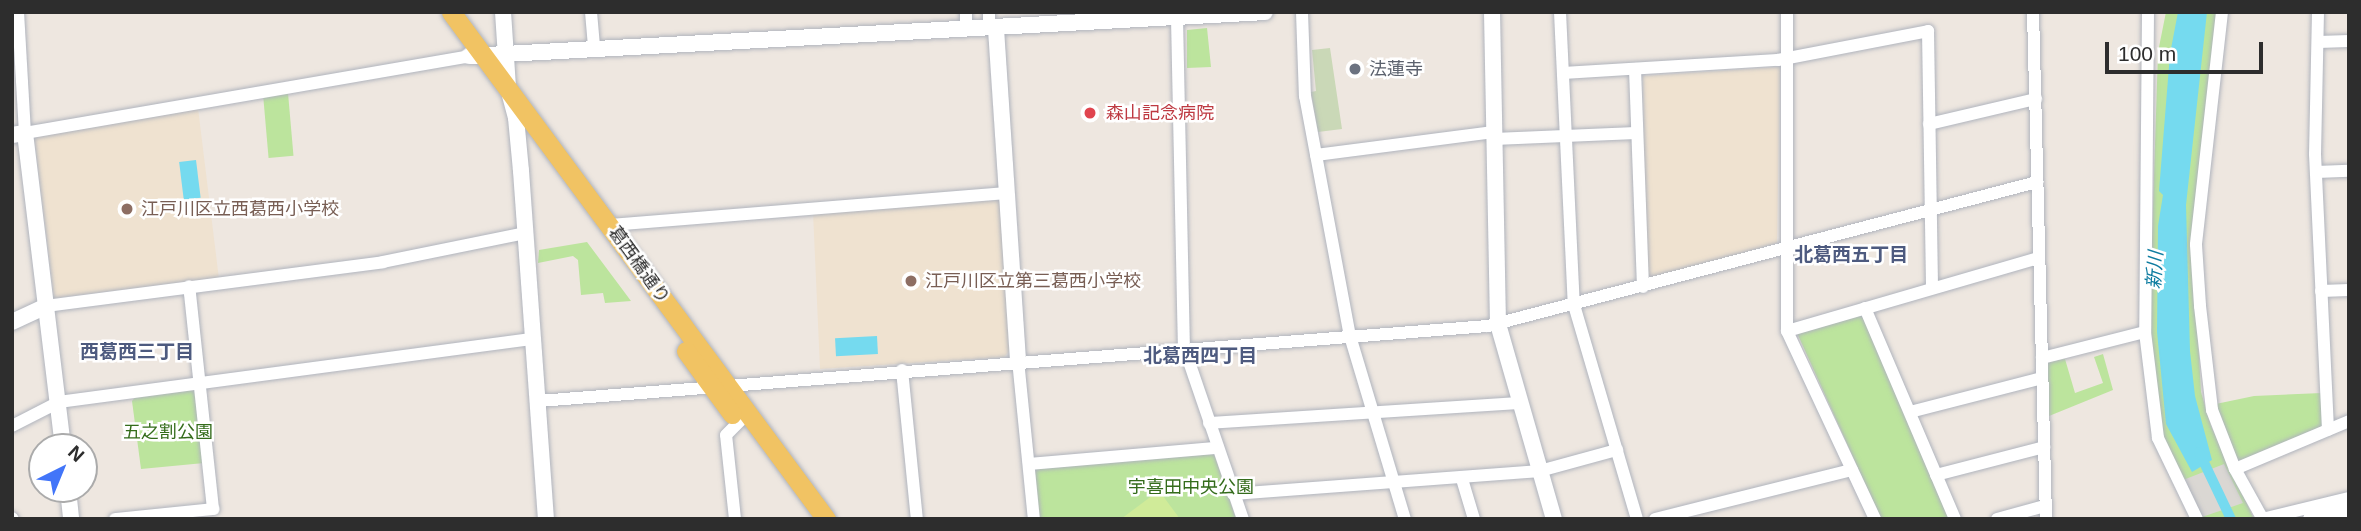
<!DOCTYPE html>
<html>
<head>
<meta charset="utf-8">
<style>
  body { margin:0 }
  #map { position:relative; width:2361px; height:531px; overflow:hidden; background:#eee7e0; font-family:Helvetica,"Noto Sans JP",sans-serif }
  div>[style] { position:absolute }
  [style*='--x'] { left:calc(var(--x)*1px); top:calc(var(--y)*1px); width:calc(var(--w)*1px); rotate:calc(var(--a)*1deg) }
  .education>* { inset:0; background:#efe2d0; transform-origin:0 0 }
  .green>* { inset:0; background:#bce49d; transform-origin:0 0 }
  .cemetery>* { inset:0; background:#cad8b7 }
  .pitch>* { inset:0; background:#d0eb99 }
  .plaza>* { inset:0; background:#dad7d3 }
  .water>* { inset:0; background:#75daef; transform-origin:0 0 }
  .canal>* { height:10px; margin:-5px; padding:0 5px; transform-origin:5px; border-radius:5px; background:#75daef }
  .roads { filter:drop-shadow(0 0 2px #b0b4bd) drop-shadow(0 0 2px #b0b4bd) }
  .minor>* { height:12px; margin:-6px; padding:0 6px; transform-origin:6px; border-radius:6px; background:#fff }
  .tertiary>* { height:16px; margin:-8px; padding:0 8px; transform-origin:8px; border-radius:8px; background:#fff }
  .primary>* { height:19px; margin:-9.5px; padding:0 9.5px; transform-origin:9.5px; border-radius:9.5px; background:#f1c363 }
  .dots>* { width:19px; height:19px; translate:-50% -50%; box-sizing:border-box; border:4px solid #fff; border-radius:50% }
  span { translate:-50% -50%; white-space:nowrap; text-align:center; line-height:1.15; -webkit-text-stroke:5px #fff; paint-order:stroke }
  .worship-label { font-size:18px; color:#5b616d }
  .left { translate:0 -50%; text-align:left }
  .health-label { font-size:18px; color:#be3a42 }
  .education-label { font-size:18px; color:#785e54 }
  .street-label { font-size:18px; color:#2d2d2d }
  .park-label { font-size:18px; color:#346c1b }
  .neighbourhood-label { font-size:19px; color:#4d5a7f; font-weight:700 }
  .water-label { font-size:19px; color:#0e7ca0; font-style:italic }
  .frame { position:absolute; inset:0; border:14px solid #2d2d2d; pointer-events:none }
  .north { position:absolute; left:28px; top:433px; width:70px; height:70px; box-sizing:border-box; background:#fff; border:2px solid #ababab; border-radius:50%; rotate:43deg; font-size:19px; font-weight:700; line-height:28px; text-align:center; color:#2d2d2d }
  .north::after { content:''; display:block; margin:auto; width:24px; height:32px; background:#4275f9; clip-path:polygon(50% 0,100% 100%,50% 72%,0 100%) }
  .scale { position:absolute; left:2105px; top:42px; width:158px; height:32px; box-sizing:border-box; border:4px solid #2d2d2d; border-top:0; padding-left:9px; font-size:21px; line-height:24px; white-space:nowrap; color:#2d2d2d; -webkit-text-stroke:5px #fff; paint-order:stroke }
</style>
</head>
<body>
<div id="map">
  <div class="education">
    <div style="clip-path:polygon(1780px 67px,1777px 243px,1651px 279px,1646px 275px,1640px 138px,1644px 130px,1643px 76px)"></div>
    <div style="left:198px;top:108px;width:171px;height:166px;rotate:83deg"></div>
    <div style="clip-path:polygon(1000px 200px,1011px 349px,1004px 357px,820px 369px,813px 213px)"></div>
  </div>
  <div class="green">
    <div style="clip-path:polygon(2166px 12px,2217px 12px,2193px 246px,2201px 392px,2211px 426px,2254px 519px,2198px 519px,2160px 435px,2149px 330px,2158px 52px)"></div>
    <div style="clip-path:polygon(1207px 28px,1211px 67px,1187px 68px,1187px 30px)"></div>
    <div style="left:288px;top:93px;width:63px;height:25px;rotate:85deg"></div>
    <div style="clip-path:polygon(587px 242px,631px 301px,605px 303px,603px 293px,581px 295px,578px 260px,573px 256px,538px 263px,539px 250px)"></div>
    <div style="clip-path:polygon(1860px 314px,1865px 319px,1949px 519px,1881px 519px,1797px 333px)"></div>
    <div style="clip-path:polygon(2103px 354px,2113px 390px,2049px 416px,2047px 362px,2065px 359px,2075px 393px,2103px 383px,2094px 357px)"></div>
    <div style="clip-path:polygon(192px 389px,196px 392px,204px 463px,141px 469px,132px 401px,136px 396px)"></div>
    <div style="clip-path:polygon(2322px 393px,2322px 428px,2237px 466px,2211px 405px,2254px 396px)"></div>
    <div style="clip-path:polygon(1214px 454px,1236px 519px,1038px 519px,1033px 468px)"></div>
  </div>
  <div class="cemetery">
    <div style="clip-path:polygon(1330px 48px,1342px 129px,1318px 132px,1311px 92px,1316px 91px,1312px 50px)"></div>
  </div>
  <div class="pitch">
    <div style="clip-path:polygon(1153px 495px,1163px 496px,1180px 519px,1121px 519px)"></div>
  </div>
  <div class="plaza">
    <div style="clip-path:polygon(2224px 464px,2243px 503px,2202px 517px,2183px 480px)"></div>
  </div>
  <div class="water">
    <div style="clip-path:polygon(2178px 12px,2207px 12px,2186px 205px,2190px 351px,2195px 396px,2212px 460px,2192px 472px,2166px 424px,2157px 332px,2158px 226px,2163px 195px,2159px 191px,2170px 54px)"></div>
    <div style="left:196px;top:160px;width:38px;height:17px;rotate:83deg"></div>
    <div style="left:877px;top:336px;width:18px;height:42px;rotate:87deg"></div>
  </div>
  <div class="canal">
    <div style="--x:2199;--y:452;--w:74;--a:64.5"></div>
  </div>
  <div class="roads">
    <div class="minor">
      <div style="--x:18;--y:12;--w:121;--a:86.7"></div>
      <div style="--x:25;--y:133;--w:451;--a:-9.8"></div>
      <div style="--x:591;--y:12;--w:35;--a:85"></div>
      <div style="--x:1302;--y:12;--w:84;--a:88"></div>
      <div style="--x:1305;--y:96;--w:244;--a:79.4"></div>
      <div style="--x:1350;--y:336;--w:191;--a:73.3"></div>
      <div style="--x:1560;--y:12;--w:293;--a:87.3"></div>
      <div style="--x:1574;--y:305;--w:223;--a:73.6"></div>
      <div style="--x:1787;--y:12;--w:319;--a:90"></div>
      <div style="--x:1787;--y:331;--w:208;--a:64.9"></div>
      <div style="--x:2033;--y:12;--w:507;--a:88.53"></div>
      <div style="--x:2148;--y:12;--w:320;--a:90.5"></div>
      <div style="--x:2145;--y:332;--w:107;--a:83"></div>
      <div style="--x:2158;--y:438;--w:90;--a:64.3"></div>
      <div style="--x:2222;--y:12;--w:234;--a:96.4"></div>
      <div style="--x:2196;--y:245;--w:61;--a:86.2"></div>
      <div style="--x:2200;--y:306;--w:105;--a:83.4"></div>
      <div style="--x:2212;--y:410;--w:63;--a:68.7"></div>
      <div style="--x:2235;--y:469;--w:54;--a:61"></div>
      <div style="--x:2318;--y:12;--w:142;--a:91.2"></div>
      <div style="--x:2315;--y:154;--w:276;--a:87.3"></div>
      <div style="--x:1177;--y:18;--w:329;--a:88.8"></div>
      <div style="--x:1184;--y:347;--w:182;--a:71.1"></div>
      <div style="--x:966;--y:26;--w:14;--a:-90"></div>
      <div style="--x:989;--y:28;--w:16;--a:-90"></div>
      <div style="--x:2318;--y:42;--w:31;--a:-2"></div>
      <div style="--x:1635;--y:69;--w:218;--a:87.9"></div>
      <div style="--x:1563;--y:73;--w:215;--a:-3.5"></div>
      <div style="--x:1778;--y:60;--w:153;--a:-10.9"></div>
      <div style="--x:1928;--y:31;--w:257;--a:89.1"></div>
      <div style="--x:1929;--y:124;--w:110;--a:-13.2"></div>
      <div style="--x:1494;--y:139;--w:142;--a:-2.4"></div>
      <div style="--x:1316;--y:155;--w:179;--a:-7.4"></div>
      <div style="--x:2316;--y:172;--w:33;--a:-2"></div>
      <div style="--x:610;--y:225;--w:398;--a:-4.6"></div>
      <div style="--x:2321;--y:291;--w:28;--a:-2"></div>
      <div style="--x:46;--y:306;--w:340;--a:-7.4"></div>
      <div style="--x:383;--y:262;--w:145;--a:-11.5"></div>
      <div style="--x:1865;--y:308;--w:229;--a:66.9"></div>
      <div style="--x:1787;--y:331;--w:262;--a:-16.2"></div>
      <div style="--x:2042;--y:358;--w:106;--a:-14.2"></div>
      <div style="--x:1018;--y:360;--w:160;--a:84.3"></div>
      <div style="--x:902;--y:370;--w:150;--a:84.3"></div>
      <div style="--x:539;--y:401;--w:952;--a:-4.52"></div>
      <div style="--x:1488;--y:326;--w:568;--a:-14.7"></div>
      <div style="--x:1910;--y:412;--w:136;--a:-14.4"></div>
      <div style="--x:1209;--y:423;--w:312;--a:-3.7"></div>
      <div style="--x:12;--y:426;--w:53;--a:-27.1"></div>
      <div style="--x:59;--y:402;--w:478;--a:-7.6"></div>
      <div style="--x:1029;--y:464;--w:189;--a:-4.9"></div>
      <div style="--x:2235;--y:469;--w:124;--a:-22.8"></div>
      <div style="--x:1936;--y:475;--w:112;--a:-14.5"></div>
      <div style="--x:1462;--y:479;--w:42;--a:73.3"></div>
      <div style="--x:1233;--y:494;--w:308;--a:-4.3"></div>
      <div style="--x:1540;--y:471;--w:80;--a:-15.3"></div>
      <div style="--x:12;--y:518;--w:1;--a:45"></div>
      <div style="--x:115;--y:519;--w:99;--a:-5.8"></div>
      <div style="--x:213;--y:509;--w:224;--a:-96.1"></div>
      <div style="--x:735;--y:519;--w:84;--a:-96.1"></div>
      <div style="--x:726;--y:435;--w:31;--a:-45"></div>
      <div style="--x:1655;--y:519;--w:203;--a:-14"></div>
      <div style="--x:1997;--y:519;--w:50;--a:-15.2"></div>
      <div style="--x:2262;--y:519;--w:89;--a:-13.6"></div>
    </div>
    <div class="tertiary">
      <div style="--x:503;--y:12;--w:76;--a:86.2"></div>
      <div style="--x:508;--y:88;--w:31;--a:75"></div>
      <div style="--x:516;--y:118;--w:53;--a:84.6"></div>
      <div style="--x:521;--y:171;--w:349;--a:85.9"></div>
      <div style="--x:1492;--y:12;--w:312;--a:88.9"></div>
      <div style="--x:1498;--y:324;--w:203;--a:74"></div>
      <div style="--x:996;--y:29;--w:332;--a:86.2"></div>
      <div style="--x:469;--y:56;--w:797;--a:-3.16"></div>
      <div style="--x:12;--y:135;--w:13;--a:-9"></div>
      <div style="--x:25;--y:133;--w:316;--a:83.1"></div>
      <div style="--x:12;--y:322;--w:38;--a:-25"></div>
      <div style="--x:68;--y:489;--w:30;--a:84"></div>
      <div style="--x:2311;--y:519;--w:39;--a:-13"></div>
    </div>
    <div class="primary">
      <div style="--x:451;--y:12;--w:631;--a:53.51"></div>
      <div style="--x:686;--y:351;--w:78;--a:53.9"></div>
    </div>
  </div>
  <div class="dots">
    <div style="left:1355px;top:69px;background:#6b7280"></div>
    <div style="left:1090px;top:113px;background:#e0444e"></div>
    <div style="left:127px;top:209px;background:#8d6e63"></div>
    <div style="left:911px;top:281px;background:#8d6e63"></div>
  </div>
  <div class="worship-label">
    <span class="left" style="left:1369px;top:69px">法蓮寺</span>
  </div>
  <div class="health-label">
    <span class="left" style="left:1106px;top:113px">森山記念病院</span>
  </div>
  <div class="education-label">
    <span class="left" style="left:141px;top:209px">江戸川区立西葛西小学校</span>
    <span class="left" style="left:925px;top:281px">江戸川区立第三葛西小学校</span>
  </div>
  <div class="street-label">
    <span style="left:639px;top:265px;rotate:54deg">葛西橋通り</span>
  </div>
  <div class="park-label">
    <span style="left:168px;top:432px">五之割公園</span>
    <span style="left:1191px;top:487px">宇喜田中央公園</span>
  </div>
  <div class="neighbourhood-label">
    <span style="left:1851px;top:255px">北葛西五丁目</span>
    <span style="left:137px;top:352px">西葛西三丁目</span>
    <span style="left:1200px;top:356px">北葛西四丁目</span>
  </div>
  <div class="water-label">
    <span style="left:2155px;top:270px;rotate:-86deg">新川</span>
  </div>
  <div class="frame"></div>
  <div class="north">N</div>
  <div class="scale">100 m</div>
</div>
</body>
</html>
